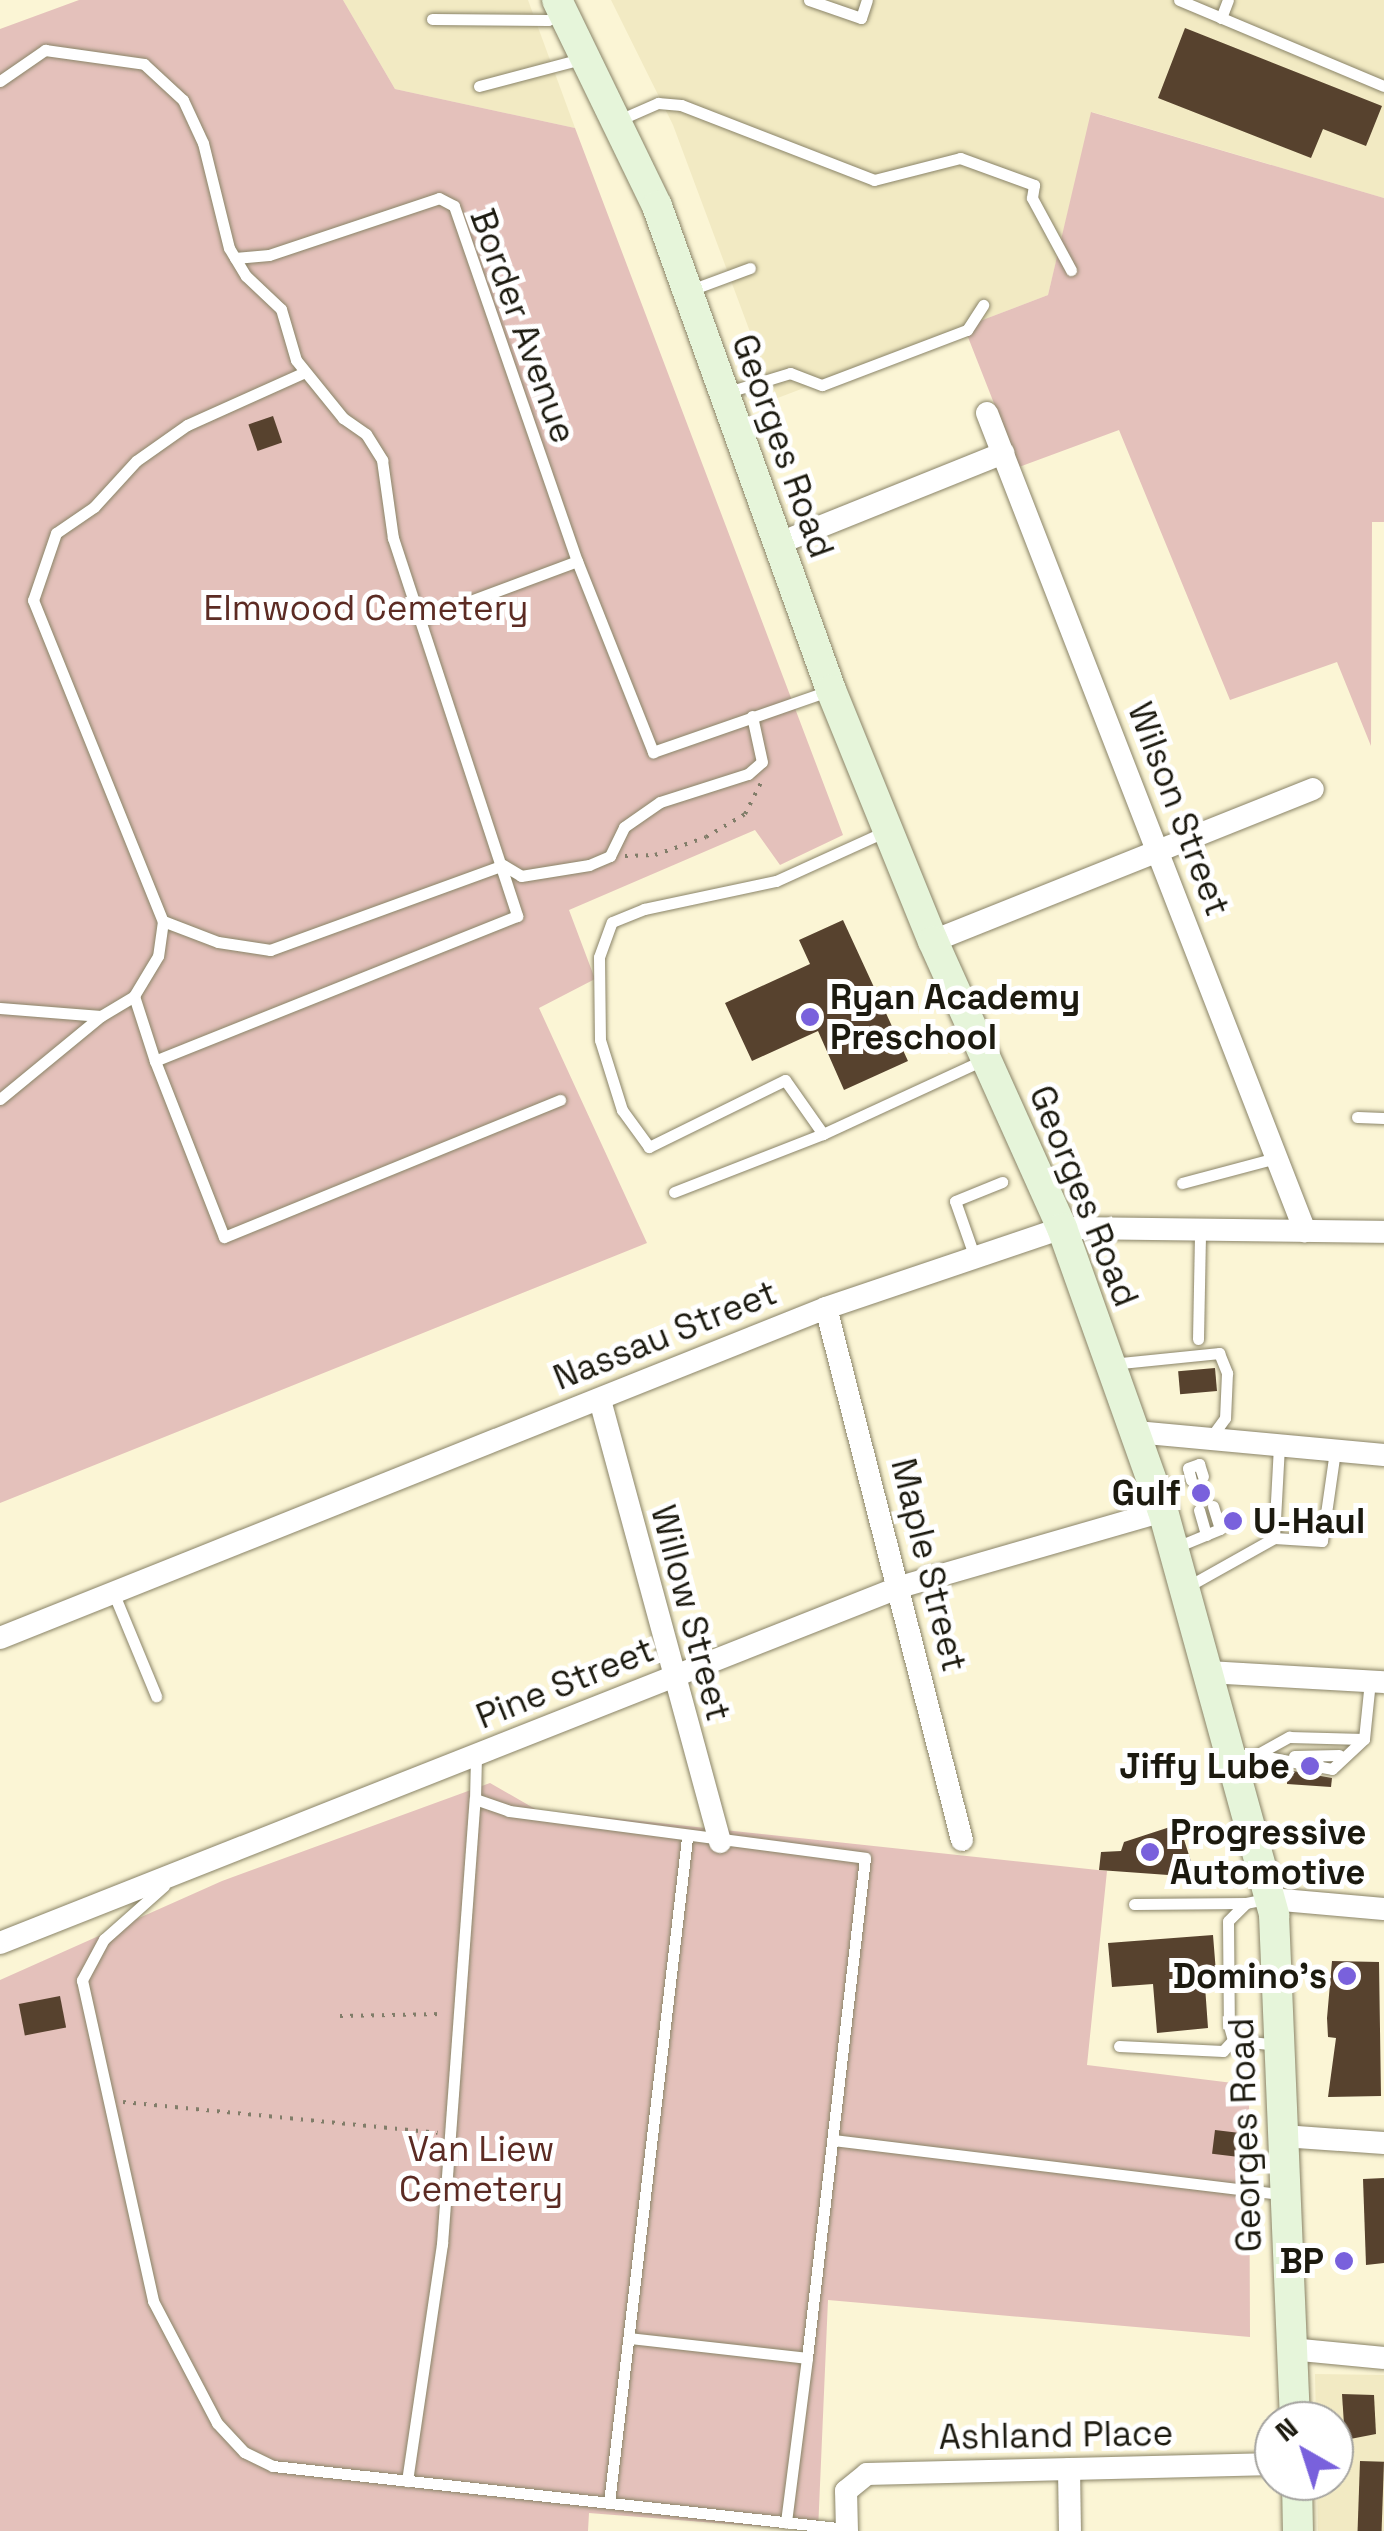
<!DOCTYPE html>
<html>
<head>
<meta charset="utf-8">
<style>
  body { margin:0 }
  #map { position:relative; width:1384px; height:2531px; overflow:hidden; background:#fbf5d5; font-family:"Space Grotesk",sans-serif }
  div>[style] { position:absolute }
  [style*='--x'] { left:calc(var(--x)*1px); top:calc(var(--y)*1px); width:calc(var(--w)*1px); rotate:calc(var(--a)*1deg) }
  .built>* { inset:0; background:#f2eac3 }
  .green>* { inset:0; background:#e4c1bb }
  .building>* { inset:0; background:#57422e; transform-origin:0 0 }
  .path>* { height:4px; margin-top:-2px; transform-origin:0; background:repeating-linear-gradient(90deg,#817d69 0 2.5px,transparent 0 10.5px) }
  .roads { filter:drop-shadow(0 0 2px #8a8468) drop-shadow(0 0 2px #8a8468) }
  .lane>* { height:11px; margin:-5.5px; padding:0 5.5px; transform-origin:5.5px; border-radius:5.5px; background:#fff }
  .street>* { height:22px; margin:-11px; padding:0 11px; transform-origin:11px; border-radius:11px; background:#fff }
  .secondary>* { height:30px; margin:-15px; padding:0 15px; transform-origin:15px; border-radius:15px; background:#e6f5da }
  .dots>* { width:28px; height:28px; translate:-50% -50%; box-sizing:border-box; border:5px solid #fff; border-radius:50% }
  span { translate:-50% -50%; white-space:nowrap; text-align:center; line-height:1.15; -webkit-text-stroke:10px #fff; paint-order:stroke }
  .street-label { font-size:35px; color:#1c1a0f }
  .park-label { font-size:35px; color:#5c2b23 }
  .poi-label { font-size:35px; color:#1c1a0f; font-weight:700 }
  .left { translate:0 -50%; text-align:left }
  .right { translate:-100% -50%; text-align:right }
  .north { position:absolute; left:1254px; top:2401px; width:100px; height:100px; box-sizing:border-box; background:#fff; border:2px solid #a4a39f; border-radius:50%; rotate:321deg; font-size:28px; font-weight:700; line-height:40px; text-align:center; color:#1c1a0f }
  .north::after { content:''; display:block; margin:auto; width:35px; height:45px; background:#7961dc; clip-path:polygon(50% 0,100% 100%,50% 72%,0 100%) }
</style>
</head>
<body>
<div id="map">
  <div class="built">
    <div style="clip-path:polygon(343px 0,528px 0,575px 128px,395px 89px)"></div>
    <div style="clip-path:polygon(611px 0,1384px 0,1384px 198px,1092px 112px,1048px 295px,775px 399px,673px 125px)"></div>
    <div style="clip-path:polygon(1315px 2374px,1384px 2375px,1384px 2531px,1318px 2531px,1317px 2481px,1334px 2481px,1334px 2421px,1316px 2421px)"></div>
  </div>
  <div class="green">
    <div style="clip-path:polygon(79px 0,343px 0,395px 89px,575px 128px,843px 835px,780px 865px,755px 830px,569px 910px,595px 979px,539px 1008px,647px 1243px,0 1503px,0 29px)"></div>
    <div style="clip-path:polygon(1091px 112px,1384px 198px,1384px 522px,1372px 522px,1371px 746px,1337px 662px,1230px 700px,1119px 430px,1019px 467px,964px 327px,1048px 295px)"></div>
    <div style="clip-path:polygon(490px 1783px,537px 1810px,1107px 1871px,1087px 2065px,1249px 2085px,1250px 2337px,828px 2300px,818px 2531px,589px 2513px,588px 2531px,0 2531px,0 1980px,222px 1881px)"></div>
  </div>
  <div class="building">
    <div style="clip-path:polygon(1185px 28px,1382px 106px,1366px 146px,1323px 129px,1311px 158px,1158px 98px)"></div>
    <div style="left:273px;top:416px;width:28px;height:26px;rotate:71deg"></div>
    <div style="clip-path:polygon(843px 920px,908px 1061px,844px 1090px,818px 1031px,752px 1061px,725px 1003px,810px 964px,799px 940px)"></div>
    <div style="left:1215px;top:1368px;width:23px;height:37px;rotate:85deg"></div>
    <div style="clip-path:polygon(1288px 1770px,1332px 1778px,1331px 1787px,1287px 1784px)"></div>
    <div style="clip-path:polygon(1173px 1826px,1180px 1827px,1196px 1877px,1099px 1870px,1101px 1852px,1121px 1851px,1124px 1842px)"></div>
    <div style="clip-path:polygon(1213px 1935px,1217px 1985px,1205px 1986px,1208px 2028px,1157px 2033px,1153px 1984px,1112px 1987px,1108px 1943px)"></div>
    <div style="clip-path:polygon(1332px 1961px,1379px 1962px,1381px 2096px,1328px 2097px,1336px 2038px,1328px 2037px,1327px 2018px)"></div>
    <div style="left:60px;top:1996px;width:32px;height:42px;rotate:79deg"></div>
    <div style="left:1215px;top:2130px;width:23px;height:24px;rotate:7deg"></div>
    <div style="clip-path:polygon(1384px 2178px,1384px 2263px,1366px 2265px,1363px 2179px)"></div>
    <div style="clip-path:polygon(1342px 2394px,1374px 2395px,1376px 2434px,1345px 2440px)"></div>
    <div style="left:1360px;top:2461px;width:24px;height:70px;rotate:2deg"></div>
  </div>
  <div class="path">
    <div style="--x:625;--y:856;--w:30;--a:-2"></div>
    <div style="--x:655;--y:855;--w:54;--a:-19.4"></div>
    <div style="--x:706;--y:837;--w:45;--a:-30.5"></div>
    <div style="--x:745;--y:814;--w:35;--a:-63"></div>
    <div style="--x:340;--y:2016;--w:103;--a:-1.1"></div>
    <div style="--x:123;--y:2102;--w:316;--a:5.6"></div>
  </div>
  <div class="roads">
    <div class="lane">
      <div style="--x:809;--y:0;--w:55;--a:19.1"></div>
      <div style="--x:861;--y:18;--w:19;--a:-72"></div>
      <div style="--x:1179;--y:0;--w:222;--a:22.8"></div>
      <div style="--x:1221;--y:18;--w:19;--a:-69"></div>
      <div style="--x:432;--y:19;--w:116;--a:0.5"></div>
      <div style="--x:548;--y:20;--w:15;--a:-23"></div>
      <div style="--x:0;--y:81;--w:55;--a:-34.6"></div>
      <div style="--x:45;--y:50;--w:100;--a:8"></div>
      <div style="--x:144;--y:64;--w:53;--a:42.7"></div>
      <div style="--x:183;--y:100;--w:47;--a:65.1"></div>
      <div style="--x:203;--y:143;--w:108;--a:76.1"></div>
      <div style="--x:229;--y:248;--w:33;--a:59"></div>
      <div style="--x:246;--y:276;--w:48;--a:43.3"></div>
      <div style="--x:281;--y:309;--w:53;--a:73.6"></div>
      <div style="--x:296;--y:360;--w:75;--a:51"></div>
      <div style="--x:343;--y:418;--w:28;--a:35"></div>
      <div style="--x:366;--y:434;--w:31;--a:58"></div>
      <div style="--x:382;--y:460;--w:79;--a:82"></div>
      <div style="--x:393;--y:538;--w:398;--a:71.8"></div>
      <div style="--x:517;--y:916;--w:390;--a:158.2"></div>
      <div style="--x:479;--y:86;--w:110;--a:-14.8"></div>
      <div style="--x:619;--y:120;--w:43;--a:-23.6"></div>
      <div style="--x:658;--y:103;--w:23;--a:5"></div>
      <div style="--x:681;--y:105;--w:207;--a:21.2"></div>
      <div style="--x:874;--y:180;--w:89;--a:-14.3"></div>
      <div style="--x:960;--y:158;--w:79;--a:20"></div>
      <div style="--x:1034;--y:185;--w:13;--a:99"></div>
      <div style="--x:1032;--y:198;--w:82;--a:61.6"></div>
      <div style="--x:235;--y:258;--w:34;--a:-5"></div>
      <div style="--x:269;--y:255;--w:179;--a:-18.5"></div>
      <div style="--x:439;--y:198;--w:17;--a:28"></div>
      <div style="--x:454;--y:206;--w:376;--a:70.9"></div>
      <div style="--x:577;--y:561;--w:206;--a:68.3"></div>
      <div style="--x:653;--y:752;--w:188;--a:-19.2"></div>
      <div style="--x:688;--y:291;--w:66;--a:-20.4"></div>
      <div style="--x:305;--y:372;--w:129;--a:155.8"></div>
      <div style="--x:187;--y:425;--w:62;--a:144.8"></div>
      <div style="--x:136;--y:461;--w:62;--a:132.4"></div>
      <div style="--x:94;--y:507;--w:46;--a:145.6"></div>
      <div style="--x:56;--y:533;--w:71;--a:108.9"></div>
      <div style="--x:33;--y:600;--w:346;--a:68"></div>
      <div style="--x:163;--y:921;--w:35;--a:98"></div>
      <div style="--x:158;--y:956;--w:47;--a:121"></div>
      <div style="--x:134;--y:996;--w:68;--a:72.1"></div>
      <div style="--x:155;--y:1061;--w:189;--a:68.6"></div>
      <div style="--x:224;--y:1237;--w:363;--a:-22.2"></div>
      <div style="--x:728;--y:392;--w:65;--a:-17"></div>
      <div style="--x:790;--y:373;--w:34;--a:21"></div>
      <div style="--x:822;--y:385;--w:155;--a:-20.8"></div>
      <div style="--x:967;--y:330;--w:30;--a:-57"></div>
      <div style="--x:422;--y:619;--w:165;--a:-20.5"></div>
      <div style="--x:163;--y:921;--w:59;--a:20.9"></div>
      <div style="--x:218;--y:942;--w:53;--a:8.7"></div>
      <div style="--x:270;--y:950;--w:248;--a:-20"></div>
      <div style="--x:503;--y:865;--w:21;--a:31"></div>
      <div style="--x:521;--y:876;--w:69;--a:-9.2"></div>
      <div style="--x:589;--y:865;--w:23;--a:-23"></div>
      <div style="--x:610;--y:856;--w:32;--a:-64"></div>
      <div style="--x:624;--y:827;--w:44;--a:-34.8"></div>
      <div style="--x:660;--y:802;--w:92;--a:-17.7"></div>
      <div style="--x:748;--y:774;--w:18;--a:-41"></div>
      <div style="--x:762;--y:762;--w:47;--a:-102.3"></div>
      <div style="--x:0;--y:1008;--w:101;--a:4.5"></div>
      <div style="--x:101;--y:1016;--w:39;--a:-31"></div>
      <div style="--x:0;--y:1099;--w:131;--a:-39.4"></div>
      <div style="--x:1357;--y:1117;--w:27;--a:2"></div>
      <div style="--x:823;--y:1134;--w:66;--a:-125.1"></div>
      <div style="--x:785;--y:1080;--w:152;--a:153.8"></div>
      <div style="--x:649;--y:1147;--w:46;--a:-126.1"></div>
      <div style="--x:622;--y:1110;--w:73;--a:-107.4"></div>
      <div style="--x:600;--y:1040;--w:83;--a:-90.7"></div>
      <div style="--x:599;--y:957;--w:37;--a:-70"></div>
      <div style="--x:612;--y:922;--w:35;--a:-22"></div>
      <div style="--x:644;--y:909;--w:135;--a:-12"></div>
      <div style="--x:776;--y:881;--w:121;--a:-24.4"></div>
      <div style="--x:1182;--y:1183;--w:97;--a:-14.9"></div>
      <div style="--x:674;--y:1192;--w:160;--a:-21.3"></div>
      <div style="--x:823;--y:1134;--w:176;--a:-24.8"></div>
      <div style="--x:975;--y:1258;--w:60;--a:-109.3"></div>
      <div style="--x:955;--y:1201;--w:51;--a:-22"></div>
      <div style="--x:1198;--y:1339;--w:108;--a:-88.9"></div>
      <div style="--x:1111;--y:1364;--w:109;--a:-5.8"></div>
      <div style="--x:1219;--y:1353;--w:22;--a:68"></div>
      <div style="--x:1227;--y:1373;--w:45;--a:92.5"></div>
      <div style="--x:1225;--y:1418;--w:26;--a:126"></div>
      <div style="--x:1191;--y:1480;--w:12;--a:-104"></div>
      <div style="--x:1188;--y:1468;--w:12;--a:-20"></div>
      <div style="--x:1199;--y:1464;--w:13;--a:72"></div>
      <div style="--x:1199;--y:1510;--w:26;--a:74"></div>
      <div style="--x:1274;--y:1538;--w:93;--a:-86.9"></div>
      <div style="--x:1174;--y:1548;--w:50;--a:-22.4"></div>
      <div style="--x:1220;--y:1529;--w:24;--a:-107"></div>
      <div style="--x:1185;--y:1588;--w:102;--a:-29.3"></div>
      <div style="--x:1274;--y:1538;--w:48;--a:3.6"></div>
      <div style="--x:1322;--y:1541;--w:91;--a:-81.8"></div>
      <div style="--x:113;--y:1592;--w:113;--a:67.5"></div>
      <div style="--x:1233;--y:1755;--w:23;--a:0"></div>
      <div style="--x:1256;--y:1755;--w:38;--a:-29"></div>
      <div style="--x:1289;--y:1737;--w:75;--a:1.5"></div>
      <div style="--x:1364;--y:1739;--w:58;--a:-84.1"></div>
      <div style="--x:1256;--y:1755;--w:77;--a:10.4"></div>
      <div style="--x:1332;--y:1769;--w:44;--a:-43.2"></div>
      <div style="--x:476;--y:1756;--w:43;--a:91.3"></div>
      <div style="--x:475;--y:1799;--w:36;--a:19"></div>
      <div style="--x:509;--y:1811;--w:359;--a:7.5"></div>
      <div style="--x:865;--y:1858;--w:503;--a:96.62"></div>
      <div style="--x:1294;--y:1756;--w:45;--a:-1.3"></div>
      <div style="--x:164;--y:1886;--w:80;--a:138.5"></div>
      <div style="--x:104;--y:1939;--w:47;--a:118.2"></div>
      <div style="--x:82;--y:1980;--w:329;--a:77.5"></div>
      <div style="--x:153;--y:2301;--w:138;--a:62.3"></div>
      <div style="--x:217;--y:2423;--w:40;--a:47"></div>
      <div style="--x:244;--y:2452;--w:32;--a:26"></div>
      <div style="--x:273;--y:2466;--w:577;--a:6.26"></div>
      <div style="--x:1266;--y:1899;--w:20;--a:169"></div>
      <div style="--x:1246;--y:1903;--w:25;--a:135"></div>
      <div style="--x:1228;--y:1921;--w:105;--a:89.5"></div>
      <div style="--x:1229;--y:2026;--w:15;--a:74"></div>
      <div style="--x:1233;--y:2040;--w:45;--a:6.3"></div>
      <div style="--x:1134;--y:1904;--w:112;--a:-0.5"></div>
      <div style="--x:1119;--y:2046;--w:104;--a:2.8"></div>
      <div style="--x:1223;--y:2051;--w:15;--a:-48"></div>
      <div style="--x:833;--y:2140;--w:455;--a:6.9"></div>
      <div style="--x:629;--y:2338;--w:179;--a:6.4"></div>
      <div style="--x:807;--y:2358;--w:166;--a:97.3"></div>
      <div style="--x:407;--y:2481;--w:240;--a:-81.6"></div>
      <div style="--x:442;--y:2244;--w:446;--a:-85.8"></div>
      <div style="--x:609;--y:2503;--w:670;--a:-83.31"></div>
    </div>
    <div class="street">
      <div style="--x:987;--y:413;--w:878;--a:68.76"></div>
      <div style="--x:777;--y:544;--w:244;--a:-21.9"></div>
      <div style="--x:933;--y:941;--w:409;--a:-21.8"></div>
      <div style="--x:826;--y:1308;--w:549;--a:75.66"></div>
      <div style="--x:600;--y:1400;--w:458;--a:74.8"></div>
      <div style="--x:1136;--y:1432;--w:249;--a:5.3"></div>
      <div style="--x:0;--y:1638;--w:889;--a:-21.78"></div>
      <div style="--x:826;--y:1308;--w:249;--a:-18.7"></div>
      <div style="--x:1062;--y:1228;--w:322;--a:0.7"></div>
      <div style="--x:1208;--y:1672;--w:176;--a:3.3"></div>
      <div style="--x:1271;--y:1899;--w:113;--a:5.1"></div>
      <div style="--x:0;--y:1943;--w:968;--a:-21.58"></div>
      <div style="--x:900;--y:1587;--w:274;--a:-16.1"></div>
      <div style="--x:1283;--y:2136;--w:101;--a:4"></div>
      <div style="--x:1291;--y:2349;--w:93;--a:5.5"></div>
      <div style="--x:1069;--y:2469;--w:62;--a:89.1"></div>
      <div style="--x:847;--y:2531;--w:40;--a:-91.4"></div>
      <div style="--x:846;--y:2491;--w:27;--a:-39"></div>
      <div style="--x:867;--y:2474;--w:407;--a:-1.4"></div>
    </div>
    <div class="secondary">
      <div style="--x:557;--y:0;--w:229;--a:64.1"></div>
      <div style="--x:657;--y:206;--w:514;--a:70.23"></div>
      <div style="--x:831;--y:690;--w:271;--a:67.9"></div>
      <div style="--x:933;--y:941;--w:315;--a:65.8"></div>
      <div style="--x:1062;--y:1228;--w:300;--a:70.4"></div>
      <div style="--x:1163;--y:1511;--w:419;--a:74.6"></div>
      <div style="--x:1274;--y:1915;--w:506;--a:87.62"></div>
      <div style="--x:1297;--y:2481;--w:50;--a:88.9"></div>
    </div>
  </div>
  <div class="dots">
    <div style="left:810px;top:1017px;background:#7961dc"></div>
    <div style="left:1201px;top:1493px;background:#7961dc"></div>
    <div style="left:1233px;top:1521px;background:#7961dc"></div>
    <div style="left:1310px;top:1766px;background:#7961dc"></div>
    <div style="left:1150px;top:1852px;background:#7961dc"></div>
    <div style="left:1347px;top:1976px;background:#7961dc"></div>
    <div style="left:1344px;top:2261px;background:#7961dc"></div>
  </div>
  <div class="street-label">
    <span style="left:523px;top:326px;rotate:70deg">Border Avenue</span>
    <span style="left:783px;top:446px;rotate:70deg">Georges Road</span>
    <span style="left:1179px;top:809px;rotate:69deg">Wilson Street</span>
    <span style="left:1084px;top:1196px;rotate:68deg">Georges Road</span>
    <span style="left:665px;top:1335px;rotate:-22deg">Nassau Street</span>
    <span style="left:929px;top:1565px;rotate:76deg">Maple Street</span>
    <span style="left:691px;top:1613px;rotate:75deg">Willow Street</span>
    <span style="left:565px;top:1683px;rotate:-22deg">Pine Street</span>
    <span style="left:1245px;top:2135px;rotate:-92deg">Georges Road</span>
    <span style="left:1056px;top:2435px;rotate:-1deg">Ashland Place</span>
  </div>
  <div class="park-label">
    <span style="left:366px;top:608px">Elmwood Cemetery</span>
    <span style="left:481px;top:2169px">Van Liew<br>Cemetery</span>
  </div>
  <div class="poi-label">
    <span class="left" style="left:830px;top:1017px">Ryan Academy<br>Preschool</span>
    <span class="right" style="left:1181px;top:1493px">Gulf</span>
    <span class="left" style="left:1253px;top:1521px">U-Haul</span>
    <span class="right" style="left:1290px;top:1766px">Jiffy Lube</span>
    <span class="left" style="left:1170px;top:1852px">Progressive<br>Automotive</span>
    <span class="right" style="left:1327px;top:1976px">Domino's</span>
    <span class="right" style="left:1324px;top:2261px">BP</span>
  </div>
  <div class="north">N</div>
</div>
</body>
</html>
